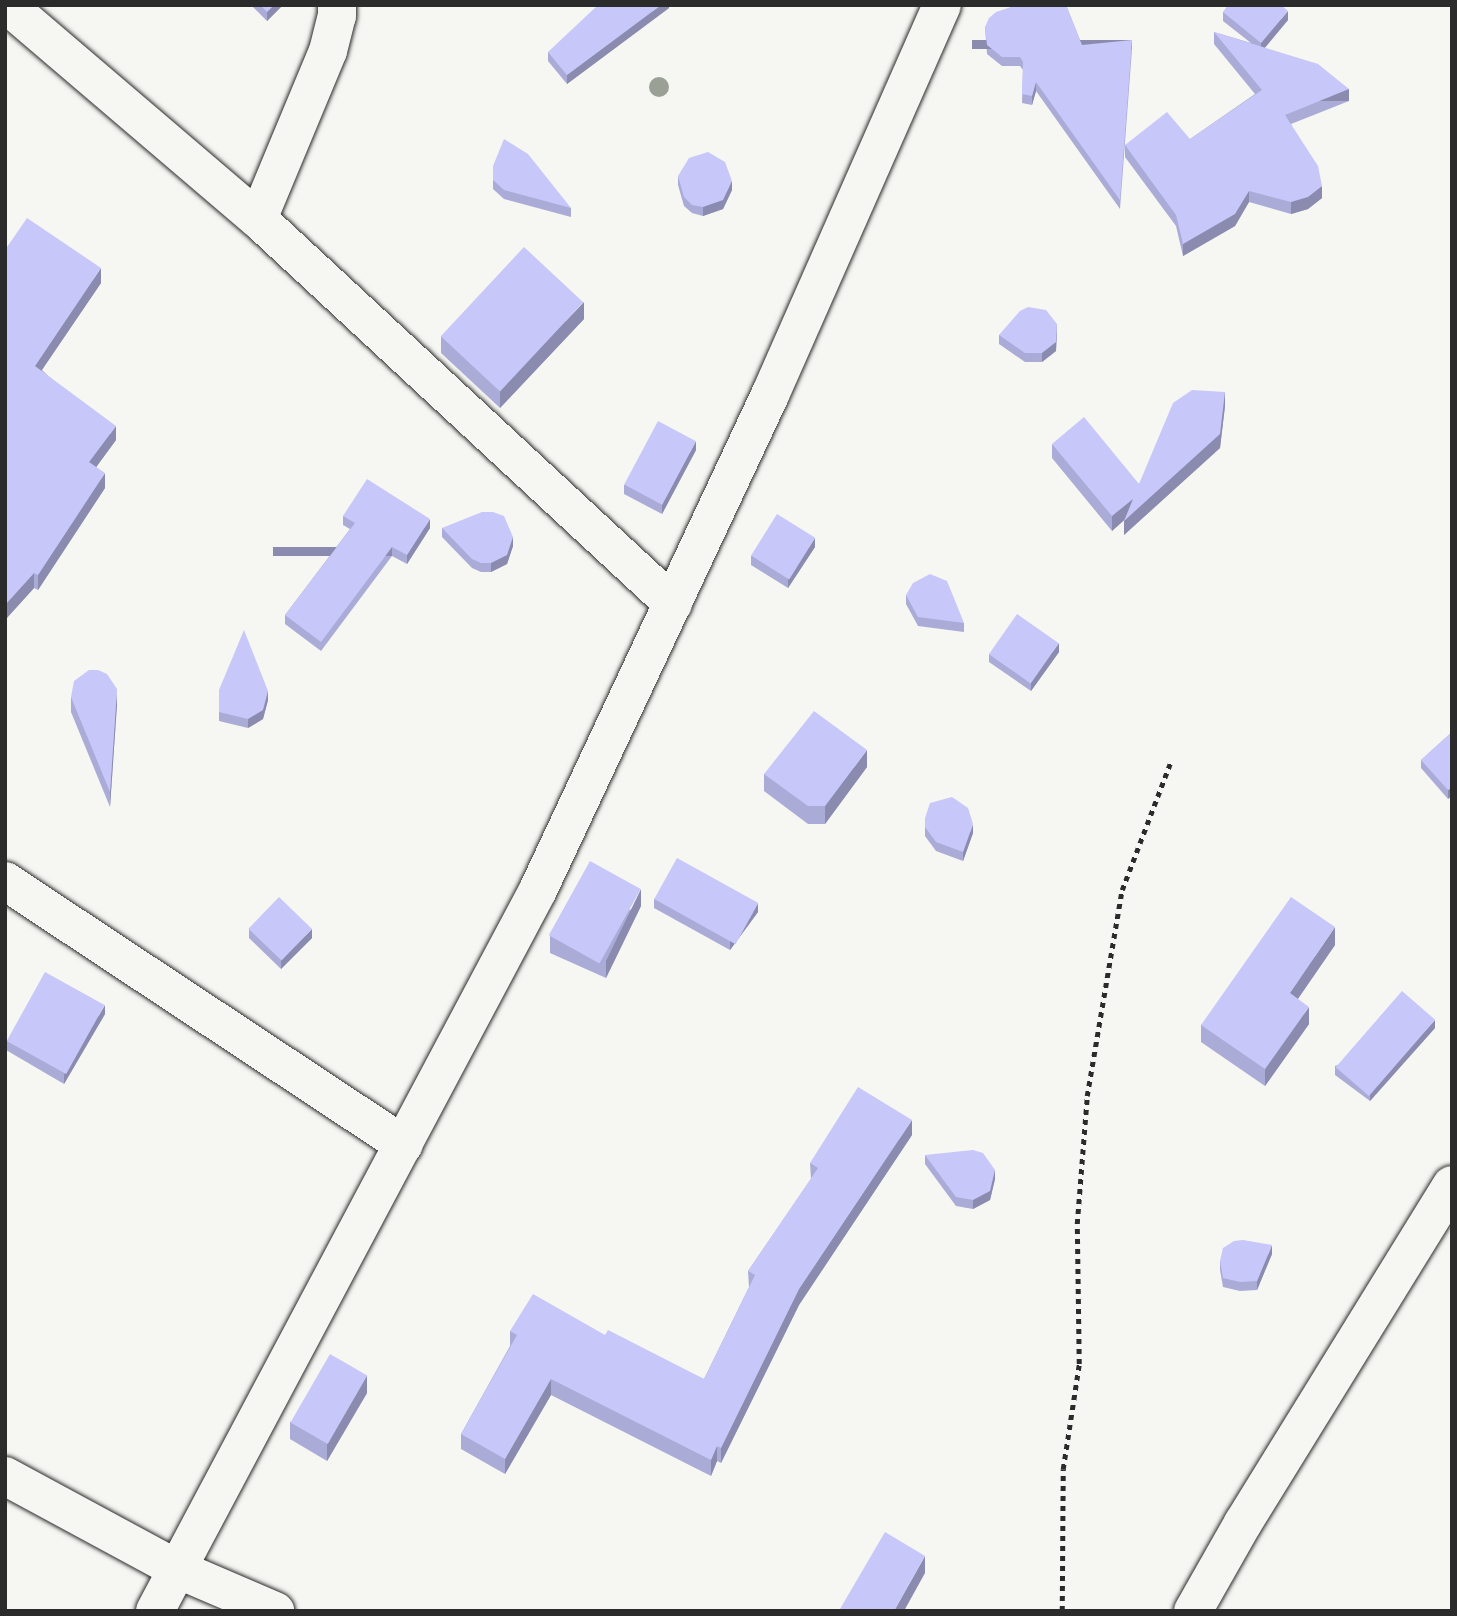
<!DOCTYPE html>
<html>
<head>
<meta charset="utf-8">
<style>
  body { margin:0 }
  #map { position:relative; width:1457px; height:1616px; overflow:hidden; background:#f6f6f2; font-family:Caveat,sans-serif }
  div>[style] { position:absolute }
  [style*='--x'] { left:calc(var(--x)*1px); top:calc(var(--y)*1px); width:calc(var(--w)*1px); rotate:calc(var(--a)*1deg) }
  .path>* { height:4.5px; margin-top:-2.25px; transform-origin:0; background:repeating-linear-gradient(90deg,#2b2b2b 0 5px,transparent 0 10px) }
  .roads { filter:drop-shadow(0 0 2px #2b2b2b) drop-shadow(0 0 2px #2b2b2b) }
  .street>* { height:38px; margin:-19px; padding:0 19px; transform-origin:19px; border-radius:19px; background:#f6f6f2 }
  .trees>* { width:20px; height:20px; margin:-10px; border-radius:50%; background:#9aa096 }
  .wall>* { inset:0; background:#ababd7 }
  .shaded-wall>* { inset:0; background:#8b8baf; transform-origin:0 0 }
  .building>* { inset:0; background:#c7c7fa; transform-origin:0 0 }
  span { translate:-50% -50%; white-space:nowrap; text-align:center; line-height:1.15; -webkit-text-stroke:6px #f6f6f2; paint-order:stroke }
  .frame { position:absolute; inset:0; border:7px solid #2b2b2b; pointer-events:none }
</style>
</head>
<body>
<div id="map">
  <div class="path">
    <div style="--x:1062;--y:1611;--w:142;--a:-89.6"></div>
    <div style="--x:1063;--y:1469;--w:106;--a:-81.3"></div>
    <div style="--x:1079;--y:1364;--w:140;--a:-90.8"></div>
    <div style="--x:1077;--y:1224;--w:128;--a:-85.5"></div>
    <div style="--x:1087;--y:1096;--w:209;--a:-80.4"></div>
    <div style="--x:1122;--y:890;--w:138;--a:-69.2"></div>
  </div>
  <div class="roads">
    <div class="street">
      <div style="--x:7;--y:5;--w:330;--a:40.5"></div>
      <div style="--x:258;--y:219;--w:566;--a:42.85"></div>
      <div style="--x:258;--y:219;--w:182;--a:-67.4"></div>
      <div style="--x:328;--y:51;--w:36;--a:-76"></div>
      <div style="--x:337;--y:16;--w:11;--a:-90"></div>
      <div style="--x:5;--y:881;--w:478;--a:33.5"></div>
      <div style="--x:5;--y:1476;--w:196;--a:28.4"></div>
      <div style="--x:177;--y:1569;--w:107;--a:23.2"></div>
      <div style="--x:155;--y:1611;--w:816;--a:-62.02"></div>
      <div style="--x:538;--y:890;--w:547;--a:-64.89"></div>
      <div style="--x:770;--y:395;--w:426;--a:-66.2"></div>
      <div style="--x:1193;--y:1611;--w:101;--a:-60.4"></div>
      <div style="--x:1243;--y:1523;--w:397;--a:-58.3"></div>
    </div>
  </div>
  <div class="trees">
    <div style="left:659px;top:87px"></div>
  </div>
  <div class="wall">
    <div style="clip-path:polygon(251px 5px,283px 5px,267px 21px)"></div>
    <div style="clip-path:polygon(669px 5px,669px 8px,567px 84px,548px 61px,548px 52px)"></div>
    <div style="clip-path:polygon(1017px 5px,1066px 5px,1082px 45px,1132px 49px,1120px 209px,1036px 91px,1032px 105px,1022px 103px,1023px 70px,1020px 66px,1002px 66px,987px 54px,985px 27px)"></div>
    <div style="clip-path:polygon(1223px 12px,1288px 20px,1265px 48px,1349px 101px,1291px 124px,1322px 198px,1308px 209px,1291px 214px,1249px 202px,1235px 226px,1183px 256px,1176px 226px,1125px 157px,1125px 145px,1190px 139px,1255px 94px,1214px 44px,1214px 32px,1251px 43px,1223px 21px)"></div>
    <div style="clip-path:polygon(493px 166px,571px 208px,571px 217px,504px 199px,493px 189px)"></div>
    <div style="clip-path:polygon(678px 176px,732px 190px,723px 209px,703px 216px,692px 213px,684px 206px,678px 185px)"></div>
    <div style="clip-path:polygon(5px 250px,101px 283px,42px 370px,116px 440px,96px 467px,105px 488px,38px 590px,34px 588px,5px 620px)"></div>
    <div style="clip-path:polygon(584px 319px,500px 408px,441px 353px,441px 336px)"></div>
    <div style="clip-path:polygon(1057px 333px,1056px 351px,1042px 362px,1025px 362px,999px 344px,999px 335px)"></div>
    <div style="clip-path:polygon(1225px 406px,1220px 448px,1124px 535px,1124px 520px,1112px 531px,1052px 458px,1052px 444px,1139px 484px)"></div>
    <div style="clip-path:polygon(696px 450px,662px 514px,624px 494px,624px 485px)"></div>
    <div style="clip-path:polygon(343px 516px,430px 528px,407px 564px,392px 556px,321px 651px,285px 624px,285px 615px,350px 529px,343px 525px)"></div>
    <div style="clip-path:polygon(442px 528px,513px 546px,507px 564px,491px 572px,481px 572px,472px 568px,442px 537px)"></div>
    <div style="clip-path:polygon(815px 547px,788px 588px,751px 565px,751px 556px)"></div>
    <div style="clip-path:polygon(906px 595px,964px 623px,964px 632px,918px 626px,906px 604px)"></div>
    <div style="clip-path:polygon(1059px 652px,1031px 691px,989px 662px,989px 654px)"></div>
    <div style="clip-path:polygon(219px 690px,268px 700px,263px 719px,248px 728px,219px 721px)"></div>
    <div style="clip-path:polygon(71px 697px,117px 704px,110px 807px,71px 712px)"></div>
    <div style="clip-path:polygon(1452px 732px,1448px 799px,1421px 768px,1421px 760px)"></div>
    <div style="clip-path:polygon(867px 767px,825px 824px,808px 824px,764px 791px,764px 774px)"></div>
    <div style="clip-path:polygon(925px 818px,973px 833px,963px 861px,936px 851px,925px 836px)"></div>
    <div style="clip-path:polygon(654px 899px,758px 912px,730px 950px,654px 908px)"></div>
    <div style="clip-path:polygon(641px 906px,606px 978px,550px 953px,550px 936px)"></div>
    <div style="clip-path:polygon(249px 929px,312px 938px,281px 969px,249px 938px)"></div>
    <div style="clip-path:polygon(1335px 945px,1298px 999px,1309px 1024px,1265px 1086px,1201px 1042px,1201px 1025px)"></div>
    <div style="clip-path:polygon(105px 1014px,64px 1084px,6px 1050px,6px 1041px)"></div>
    <div style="clip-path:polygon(1435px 1028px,1370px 1101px,1335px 1075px,1335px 1066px)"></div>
    <div style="clip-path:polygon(912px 1135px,799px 1305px,721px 1463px,717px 1461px,711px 1476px,551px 1395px,505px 1474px,461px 1449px,461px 1434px,510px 1346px,510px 1331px,605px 1335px,704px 1379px,749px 1287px,748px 1271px,811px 1179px,810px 1163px)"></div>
    <div style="clip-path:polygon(925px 1155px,995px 1179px,990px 1200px,973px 1209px,956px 1206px,925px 1164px)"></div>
    <div style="clip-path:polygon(1272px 1254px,1257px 1290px,1240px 1291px,1223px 1287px,1220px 1270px,1220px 1261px)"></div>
    <div style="clip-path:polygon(367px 1393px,327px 1461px,290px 1439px,290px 1422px)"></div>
  </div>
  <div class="shaded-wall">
    <div style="clip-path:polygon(274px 5px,283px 5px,267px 21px,267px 12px)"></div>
    <div style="clip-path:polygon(661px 5px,669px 5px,669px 8px,567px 84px,567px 75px)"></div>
    <div style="clip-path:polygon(1288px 11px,1288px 20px,1261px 52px,1261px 43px)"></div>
    <div style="left:1132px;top:40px;width:9px;height:160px;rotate:90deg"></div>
    <div style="clip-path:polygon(1036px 82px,1036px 91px,1032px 105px,1032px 96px)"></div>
    <div style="left:1349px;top:89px;width:12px;height:69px;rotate:90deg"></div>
    <div style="clip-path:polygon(732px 181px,732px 190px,723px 209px,703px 216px,703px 207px)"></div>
    <div style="clip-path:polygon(1322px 186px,1322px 198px,1308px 209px,1291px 214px,1291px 202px)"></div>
    <div style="clip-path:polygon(1249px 191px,1249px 202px,1235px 226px,1183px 256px,1183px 244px)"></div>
    <div style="clip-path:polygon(101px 268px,101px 283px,35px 380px,35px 366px)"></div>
    <div style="clip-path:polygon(584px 302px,584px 319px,500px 408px,500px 390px)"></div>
    <div style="clip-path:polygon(1057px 324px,1056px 351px,1042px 362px,1042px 353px)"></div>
    <div style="clip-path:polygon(1225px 392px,1225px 406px,1220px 448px,1124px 535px,1124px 521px,1130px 515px,1112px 531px,1112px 516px)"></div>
    <div style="clip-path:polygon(116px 426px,116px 440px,89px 477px,89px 462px)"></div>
    <div style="clip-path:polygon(696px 441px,696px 450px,662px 514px,662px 505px)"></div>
    <div style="clip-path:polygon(105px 473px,105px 488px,38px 590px,38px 575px)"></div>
    <div style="clip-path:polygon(430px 519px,430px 528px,407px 564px,407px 555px)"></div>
    <div style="clip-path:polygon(513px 537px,513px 546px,507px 564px,491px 572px,491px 563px)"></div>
    <div style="clip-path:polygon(815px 538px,815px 547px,788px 588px,788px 579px)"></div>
    <div style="left:392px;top:547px;width:9px;height:119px;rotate:90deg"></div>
    <div style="clip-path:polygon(34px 573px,34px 588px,5px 620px,5px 605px)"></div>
    <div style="clip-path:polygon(1059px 643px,1059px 652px,1031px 691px,1031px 682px)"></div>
    <div style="clip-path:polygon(117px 689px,117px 704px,110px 807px,110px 792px)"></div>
    <div style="clip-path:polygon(268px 691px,268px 700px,263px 719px,248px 728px,248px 719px)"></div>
    <div style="clip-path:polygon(867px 750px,867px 767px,825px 824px,825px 806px)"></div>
    <div style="clip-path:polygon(1452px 787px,1452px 796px,1448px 799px,1448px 790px)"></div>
    <div style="clip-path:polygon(973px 824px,973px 833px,963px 861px,963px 852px)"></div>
    <div style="clip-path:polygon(641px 889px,641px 906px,606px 978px,606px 961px)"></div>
    <div style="clip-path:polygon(758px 903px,758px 912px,730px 950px,730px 941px)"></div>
    <div style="clip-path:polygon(1335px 927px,1335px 945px,1290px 1010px,1290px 993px)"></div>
    <div style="clip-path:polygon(312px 929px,312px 938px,281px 969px,281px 960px)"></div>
    <div style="clip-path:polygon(105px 1005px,105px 1014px,64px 1084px,64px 1075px)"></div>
    <div style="clip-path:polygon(1309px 1007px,1309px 1024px,1265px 1086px,1265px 1069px)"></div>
    <div style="clip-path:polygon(1435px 1020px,1435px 1028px,1370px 1101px,1370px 1092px)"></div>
    <div style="clip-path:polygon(912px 1120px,912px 1135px,799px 1305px,721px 1463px,721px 1448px,799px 1289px)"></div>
    <div style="clip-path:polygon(995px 1170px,995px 1179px,990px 1200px,973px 1209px,973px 1200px)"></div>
    <div style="clip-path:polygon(1272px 1245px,1272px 1254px,1257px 1290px,1257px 1281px)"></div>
    <div style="clip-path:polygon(367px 1375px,367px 1393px,327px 1461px,327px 1444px)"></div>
    <div style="clip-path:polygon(551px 1379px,551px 1395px,505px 1474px,505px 1459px)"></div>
    <div style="clip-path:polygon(717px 1446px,717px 1461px,711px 1476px,711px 1460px)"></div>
    <div style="clip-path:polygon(925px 1556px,925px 1573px,904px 1611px,894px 1611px)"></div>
  </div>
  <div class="building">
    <div style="clip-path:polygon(260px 5px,274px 5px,267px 12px)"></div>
    <div style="clip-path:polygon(598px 5px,661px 5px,567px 75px,548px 52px)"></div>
    <div style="clip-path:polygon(1017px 5px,1066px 5px,1082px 45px,1132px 40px,1120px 200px,1036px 82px,1032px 96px,1022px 94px,1023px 62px,1020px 57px,1002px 57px,987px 45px,985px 27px,989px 18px,996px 12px)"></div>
    <div style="clip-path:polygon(1228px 5px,1281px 5px,1288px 11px,1261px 43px,1223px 12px)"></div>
    <div style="clip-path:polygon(1214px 32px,1318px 64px,1349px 89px,1285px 115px,1318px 166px,1322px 186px,1308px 197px,1291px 202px,1249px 191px,1235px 214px,1183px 244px,1176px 215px,1125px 145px,1167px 112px,1190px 139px,1262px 90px)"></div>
    <div style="clip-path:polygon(504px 139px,528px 154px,571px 208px,504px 190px,493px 180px,493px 166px)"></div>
    <div style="clip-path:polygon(708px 152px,725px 162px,732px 181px,723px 200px,703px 207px,692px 205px,684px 197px,678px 176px,689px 158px)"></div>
    <div style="clip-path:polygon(27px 218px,101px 268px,35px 366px,116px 426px,89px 462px,105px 473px,38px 575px,34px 573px,5px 605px,5px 376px,7px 373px,5px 372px,5px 250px)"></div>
    <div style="left:524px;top:247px;width:81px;height:122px;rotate:43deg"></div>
    <div style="clip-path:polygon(1028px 307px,1046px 310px,1057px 324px,1056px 342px,1042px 353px,1025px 353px,999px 335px,1020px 311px)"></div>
    <div style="clip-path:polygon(1192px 390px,1225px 392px,1220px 434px,1124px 521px,1133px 499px,1112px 516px,1052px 444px,1084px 417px,1139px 484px,1173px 403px)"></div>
    <div style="left:658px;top:421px;width:43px;height:72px;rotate:28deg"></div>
    <div style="clip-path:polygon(367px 479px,430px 519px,407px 555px,392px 547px,321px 642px,285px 615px,355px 523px,343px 516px)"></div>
    <div style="clip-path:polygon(482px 512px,493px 512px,504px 516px,513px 537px,507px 555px,491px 563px,481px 563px,472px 559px,442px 528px)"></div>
    <div style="left:777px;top:514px;width:45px;height:49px;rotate:32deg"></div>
    <div style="clip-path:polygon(930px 574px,947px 581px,964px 623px,918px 617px,906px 595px,913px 583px)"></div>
    <div style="left:1017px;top:614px;width:51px;height:49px;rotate:35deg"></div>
    <div style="clip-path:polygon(244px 630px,268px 691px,263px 710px,248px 719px,219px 712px,219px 690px)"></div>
    <div style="clip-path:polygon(89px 670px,98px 670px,107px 674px,117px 689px,110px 792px,71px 697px,74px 681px)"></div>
    <div style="clip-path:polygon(814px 711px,867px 750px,825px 806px,808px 806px,764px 774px)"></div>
    <div style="clip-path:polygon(1452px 732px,1452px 787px,1448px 790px,1421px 760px)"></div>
    <div style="clip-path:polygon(952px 797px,968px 808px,973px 824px,963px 852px,936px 842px,925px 827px,925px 818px,930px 803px)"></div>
    <div style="left:677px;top:858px;width:93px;height:47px;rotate:29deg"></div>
    <div style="left:590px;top:861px;width:58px;height:85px;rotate:29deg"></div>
    <div style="left:279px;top:897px;width:46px;height:44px;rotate:44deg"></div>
    <div style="clip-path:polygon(1291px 897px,1335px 927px,1290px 993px,1309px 1007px,1265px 1069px,1201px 1025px)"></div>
    <div style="left:45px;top:972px;width:68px;height:79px;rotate:29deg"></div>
    <div style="left:1402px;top:991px;width:44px;height:101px;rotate:41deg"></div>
    <div style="clip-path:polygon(858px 1087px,912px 1120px,799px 1289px,721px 1448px,717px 1446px,711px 1460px,551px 1379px,505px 1459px,461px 1434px,517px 1335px,510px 1331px,533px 1294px,605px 1335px,608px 1330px,704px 1379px,755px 1275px,748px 1271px,818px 1168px,810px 1163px)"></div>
    <div style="clip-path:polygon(973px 1150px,983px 1153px,995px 1170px,990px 1191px,973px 1200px,956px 1197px,925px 1155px)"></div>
    <div style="clip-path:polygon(1243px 1240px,1272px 1245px,1257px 1281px,1240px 1282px,1223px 1278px,1220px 1261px,1223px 1248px,1234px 1241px)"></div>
    <div style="left:330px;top:1354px;width:43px;height:79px;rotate:30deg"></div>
    <div style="clip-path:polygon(885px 1532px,925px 1556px,894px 1611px,843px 1611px,840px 1609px)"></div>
  </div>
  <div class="frame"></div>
</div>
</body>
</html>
